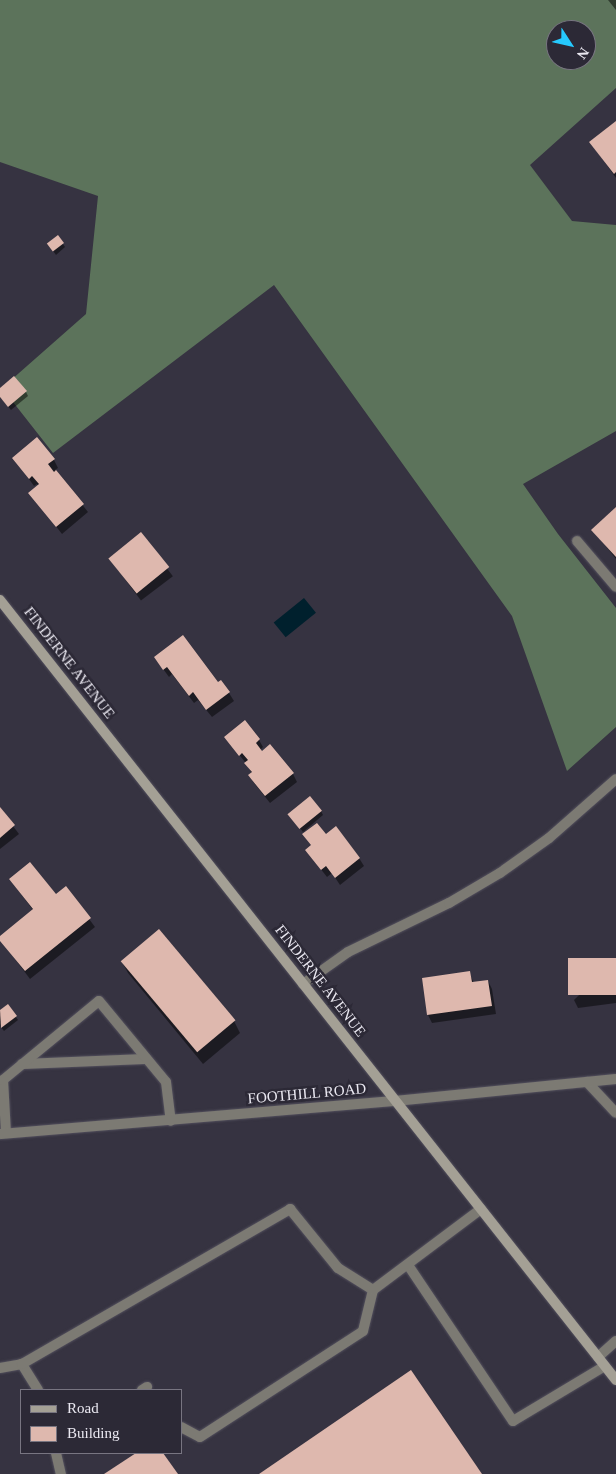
<!DOCTYPE html>
<html>
<head>
<meta charset="utf-8">
<style>
  body { margin:0 }
  #map { position:relative; width:616px; height:1474px; overflow:hidden; background:#363341; font-family:Georgia,serif }
  div>[style] { position:absolute }
  [style*='--x'] { left:calc(var(--x)*1px); top:calc(var(--y)*1px); width:calc(var(--w)*1px); rotate:calc(var(--a)*1deg) }
  .forest>* { inset:0; background:#5c735b }
  .water>* { inset:0; background:#00202d; transform-origin:0 0 }
  .shadow>* { inset:0; background:#0007; transform-origin:0 0 }
  .building>* { inset:0; background:#deb8ae; transform-origin:0 0 }
  .roads { filter:drop-shadow(0 0 1px #53505d) drop-shadow(0 0 1px #53505d) }
  .service>* { height:10px; margin:-5px; padding:0 5px; transform-origin:5px; border-radius:5px; background:#7c7a73 }
  .minor>* { height:10px; margin:-5px; padding:0 5px; transform-origin:5px; border-radius:5px; background:#7c7a73 }
  .tertiary>* { height:10px; margin:-5px; padding:0 5px; transform-origin:5px; border-radius:5px; background:#7c7a73 }
  .secondary>* { height:10px; margin:-5px; padding:0 5px; transform-origin:5px; border-radius:5px; background:#a4a095 }
  span { translate:-50% -50%; white-space:nowrap; text-align:center; line-height:1.15; -webkit-text-stroke:5px #2c2936; paint-order:stroke }
  .street-label { font-size:15px; color:#eae8f1 }
  .legend { position:absolute; left:20px; top:1389px; width:162px; height:65px; box-sizing:border-box; background:#2c2936; border:1px solid #787581; margin:0; padding:6px 9px; list-style:none; font-size:15px; color:#eae8f1 }
  .legend li { display:flex; align-items:center; gap:10px; height:25px }
  .legend b { width:25px; border:1px solid #787581 }
  .north { position:absolute; left:546px; top:20px; width:50px; height:50px; box-sizing:border-box; background:#2c2936; border:1px solid #787581; border-radius:50%; rotate:125deg; font-size:14px; font-weight:700; line-height:20px; text-align:center; color:#eae8f1 }
  .north::after { content:''; display:block; margin:auto; width:18px; height:22px; background:#26c9fe; clip-path:polygon(50% 0,100% 100%,50% 72%,0 100%) }
</style>
</head>
<body>
<div id="map">
  <div class="forest">
    <div style="clip-path:polygon(evenodd,0 0,616px 0,616px 88px,530px 165px,572px 221px,616px 225px,616px 431px,523px 484px,558px 534px,616px 608px,616px 727px,567px 771px,512px 616px,274px 285px,53px 453px,2px 388px,86px 314px,98px 196px,0 162px,0 0,556px 30px,586px 30px,586px 60px,556px 60px,556px 30px)"></div>
  </div>
  <div class="water">
    <div style="left:304px;top:598px;width:19px;height:39px;rotate:51deg"></div>
  </div>
  <div class="shadow">
    <div style="clip-path:polygon(608px 0,616px 0,616px 10px)"></div>
    <div style="clip-path:polygon(616px 122px,616px 178px,591px 143px)"></div>
    <div style="clip-path:polygon(58px 237px,65px 247px,56px 255px,51px 248px)"></div>
    <div style="clip-path:polygon(0 389px,26px 392px,28px 396px,11px 410px,0 397px)"></div>
    <div style="clip-path:polygon(14px 458px,54px 460px,58px 468px,55px 470px,88px 512px,62px 534px,30px 493px,39px 486px,37px 484px,34px 486px)"></div>
    <div style="clip-path:polygon(616px 509px,616px 559px,593px 530px)"></div>
    <div style="left:141px;top:534px;width:53px;height:40px;rotate:53deg"></div>
    <div style="clip-path:polygon(155px 658px,218px 684px,229px 693px,234px 701px,212px 717px,198px 700px,194px 703px,172px 674px,169px 677px)"></div>
    <div style="clip-path:polygon(225px 737px,259px 740px,263px 747px,260px 750px,293px 774px,297px 782px,270px 803px,254px 783px,250px 775px,252px 773px,245px 762px)"></div>
    <div style="clip-path:polygon(0 809px,19px 834px,0 849px)"></div>
    <div style="clip-path:polygon(321px 811px,323px 815px,303px 832px,292px 818px)"></div>
    <div style="clip-path:polygon(304px 834px,325px 836px,359px 858px,364px 866px,340px 885px,332px 873px,327px 877px,312px 858px,312px 846px)"></div>
    <div style="clip-path:polygon(10px 879px,56px 896px,66px 888px,95px 927px,30px 979px,0 939px,33px 910px)"></div>
    <div style="clip-path:polygon(616px 959px,616px 1003px,578px 1008px,574px 1000px)"></div>
    <div style="clip-path:polygon(122px 962px,234px 1021px,240px 1033px,203px 1064px,128px 973px)"></div>
    <div style="clip-path:polygon(469px 973px,474px 983px,488px 981px,492px 989px,496px 1014px,432px 1023px,428px 1015px)"></div>
    <div style="clip-path:polygon(8px 1006px,18px 1020px,4px 1031px,0 1026px,0 1011px)"></div>
  </div>
  <div class="building">
    <div style="clip-path:polygon(616px 121px,616px 172px,614px 174px,589px 142px)"></div>
    <div style="left:58px;top:235px;width:10px;height:14px;rotate:53deg"></div>
    <div style="clip-path:polygon(14px 376px,27px 391px,8px 407px,0 397px,0 388px)"></div>
    <div style="clip-path:polygon(37px 437px,55px 459px,48px 464px,54px 472px,56px 470px,84px 504px,56px 527px,28px 493px,39px 484px,32px 476px,29px 479px,12px 458px)"></div>
    <div style="clip-path:polygon(616px 507px,616px 557px,591px 530px)"></div>
    <div style="left:141px;top:532px;width:45px;height:42px;rotate:51deg"></div>
    <div style="clip-path:polygon(183px 635px,218px 682px,221px 680px,230px 692px,206px 710px,193px 692px,189px 696px,167px 667px,163px 670px,154px 657px)"></div>
    <div style="clip-path:polygon(245px 720px,260px 739px,256px 743px,262px 751px,270px 744px,294px 773px,265px 796px,248px 775px,252px 772px,244px 763px,248px 760px,242px 753px,239px 756px,224px 737px)"></div>
    <div style="left:310px;top:796px;width:19px;height:29px;rotate:51deg"></div>
    <div style="clip-path:polygon(0 807px,15px 825px,0 838px)"></div>
    <div style="clip-path:polygon(317px 823px,326px 834px,336px 826px,360px 858px,335px 878px,326px 866px,321px 870px,305px 850px,311px 845px,302px 834px)"></div>
    <div style="clip-path:polygon(30px 862px,56px 894px,66px 886px,91px 918px,25px 971px,0 941px,0 936px,33px 909px,9px 879px)"></div>
    <div style="left:159px;top:929px;width:119px;height:50px;rotate:50deg"></div>
    <div style="left:616px;top:958px;width:37px;height:48px;rotate:90deg"></div>
    <div style="clip-path:polygon(470px 971px,472px 982px,488px 980px,492px 1006px,427px 1015px,422px 978px)"></div>
    <div style="clip-path:polygon(8px 1004px,17px 1016px,1px 1028px,0 1010px)"></div>
    <div style="clip-path:polygon(411px 1370px,482px 1474px,259px 1474px)"></div>
    <div style="clip-path:polygon(136px 1453px,163px 1453px,178px 1474px,104px 1474px)"></div>
  </div>
  <div class="roads">
    <div class="service">
      <div style="--x:577;--y:541;--w:60;--a:49.7"></div>
      <div style="--x:22;--y:1064;--w:124;--a:-2.3"></div>
      <div style="--x:587;--y:1082;--w:42;--a:46.9"></div>
      <div style="--x:6;--y:1133;--w:53;--a:-93.2"></div>
      <div style="--x:3;--y:1080;--w:124;--a:-39.5"></div>
      <div style="--x:99;--y:1001;--w:105;--a:50.4"></div>
      <div style="--x:166;--y:1082;--w:39;--a:83"></div>
      <div style="--x:408;--y:1265;--w:188;--a:56.1"></div>
      <div style="--x:513;--y:1421;--w:107;--a:-30.9"></div>
      <div style="--x:598;--y:1357;--w:24;--a:-42"></div>
      <div style="--x:0;--y:1368;--w:22;--a:-10"></div>
      <div style="--x:38;--y:1390;--w:31;--a:-122"></div>
      <div style="--x:22;--y:1364;--w:310;--a:-30"></div>
      <div style="--x:290;--y:1209;--w:76;--a:50.9"></div>
      <div style="--x:338;--y:1268;--w:41;--a:32.2"></div>
      <div style="--x:142;--y:1390;--w:6;--a:-31"></div>
      <div style="--x:181;--y:1427;--w:21;--a:28"></div>
      <div style="--x:200;--y:1437;--w:194;--a:-33"></div>
      <div style="--x:363;--y:1331;--w:42;--a:-76.3"></div>
      <div style="--x:373;--y:1290;--w:135;--a:-36.9"></div>
      <div style="--x:56;--y:1453;--w:22;--a:77"></div>
    </div>
    <div class="minor">
      <div style="--x:0;--y:1134;--w:396;--a:-4.8"></div>
      <div style="--x:395;--y:1101;--w:222;--a:-5.7"></div>
    </div>
    <div class="tertiary">
      <div style="--x:303;--y:984;--w:55;--a:-35.4"></div>
      <div style="--x:348;--y:952;--w:112;--a:-25.9"></div>
      <div style="--x:449;--y:903;--w:59;--a:-30.5"></div>
      <div style="--x:500;--y:873;--w:60;--a:-35.5"></div>
      <div style="--x:549;--y:838;--w:89;--a:-41.4"></div>
    </div>
    <div class="secondary">
      <div style="--x:0;--y:600;--w:994;--a:51.7"></div>
    </div>
  </div>
  <div class="street-label">
    <span style="left:69px;top:663px;rotate:52deg">FINDERNE AVENUE</span>
    <span style="left:320px;top:981px;rotate:52deg">FINDERNE AVENUE</span>
    <span style="left:307px;top:1094px;rotate:-5deg">FOOTHILL ROAD</span>
  </div>
  <ul class="legend">
  <li><b style="height:6px;background:#a4a095"></b>Road</li>
  <li><b style="height:14px;background:#deb8ae"></b>Building</li>
  </ul>
  <div class="north">N</div>
</div>
</body>
</html>
